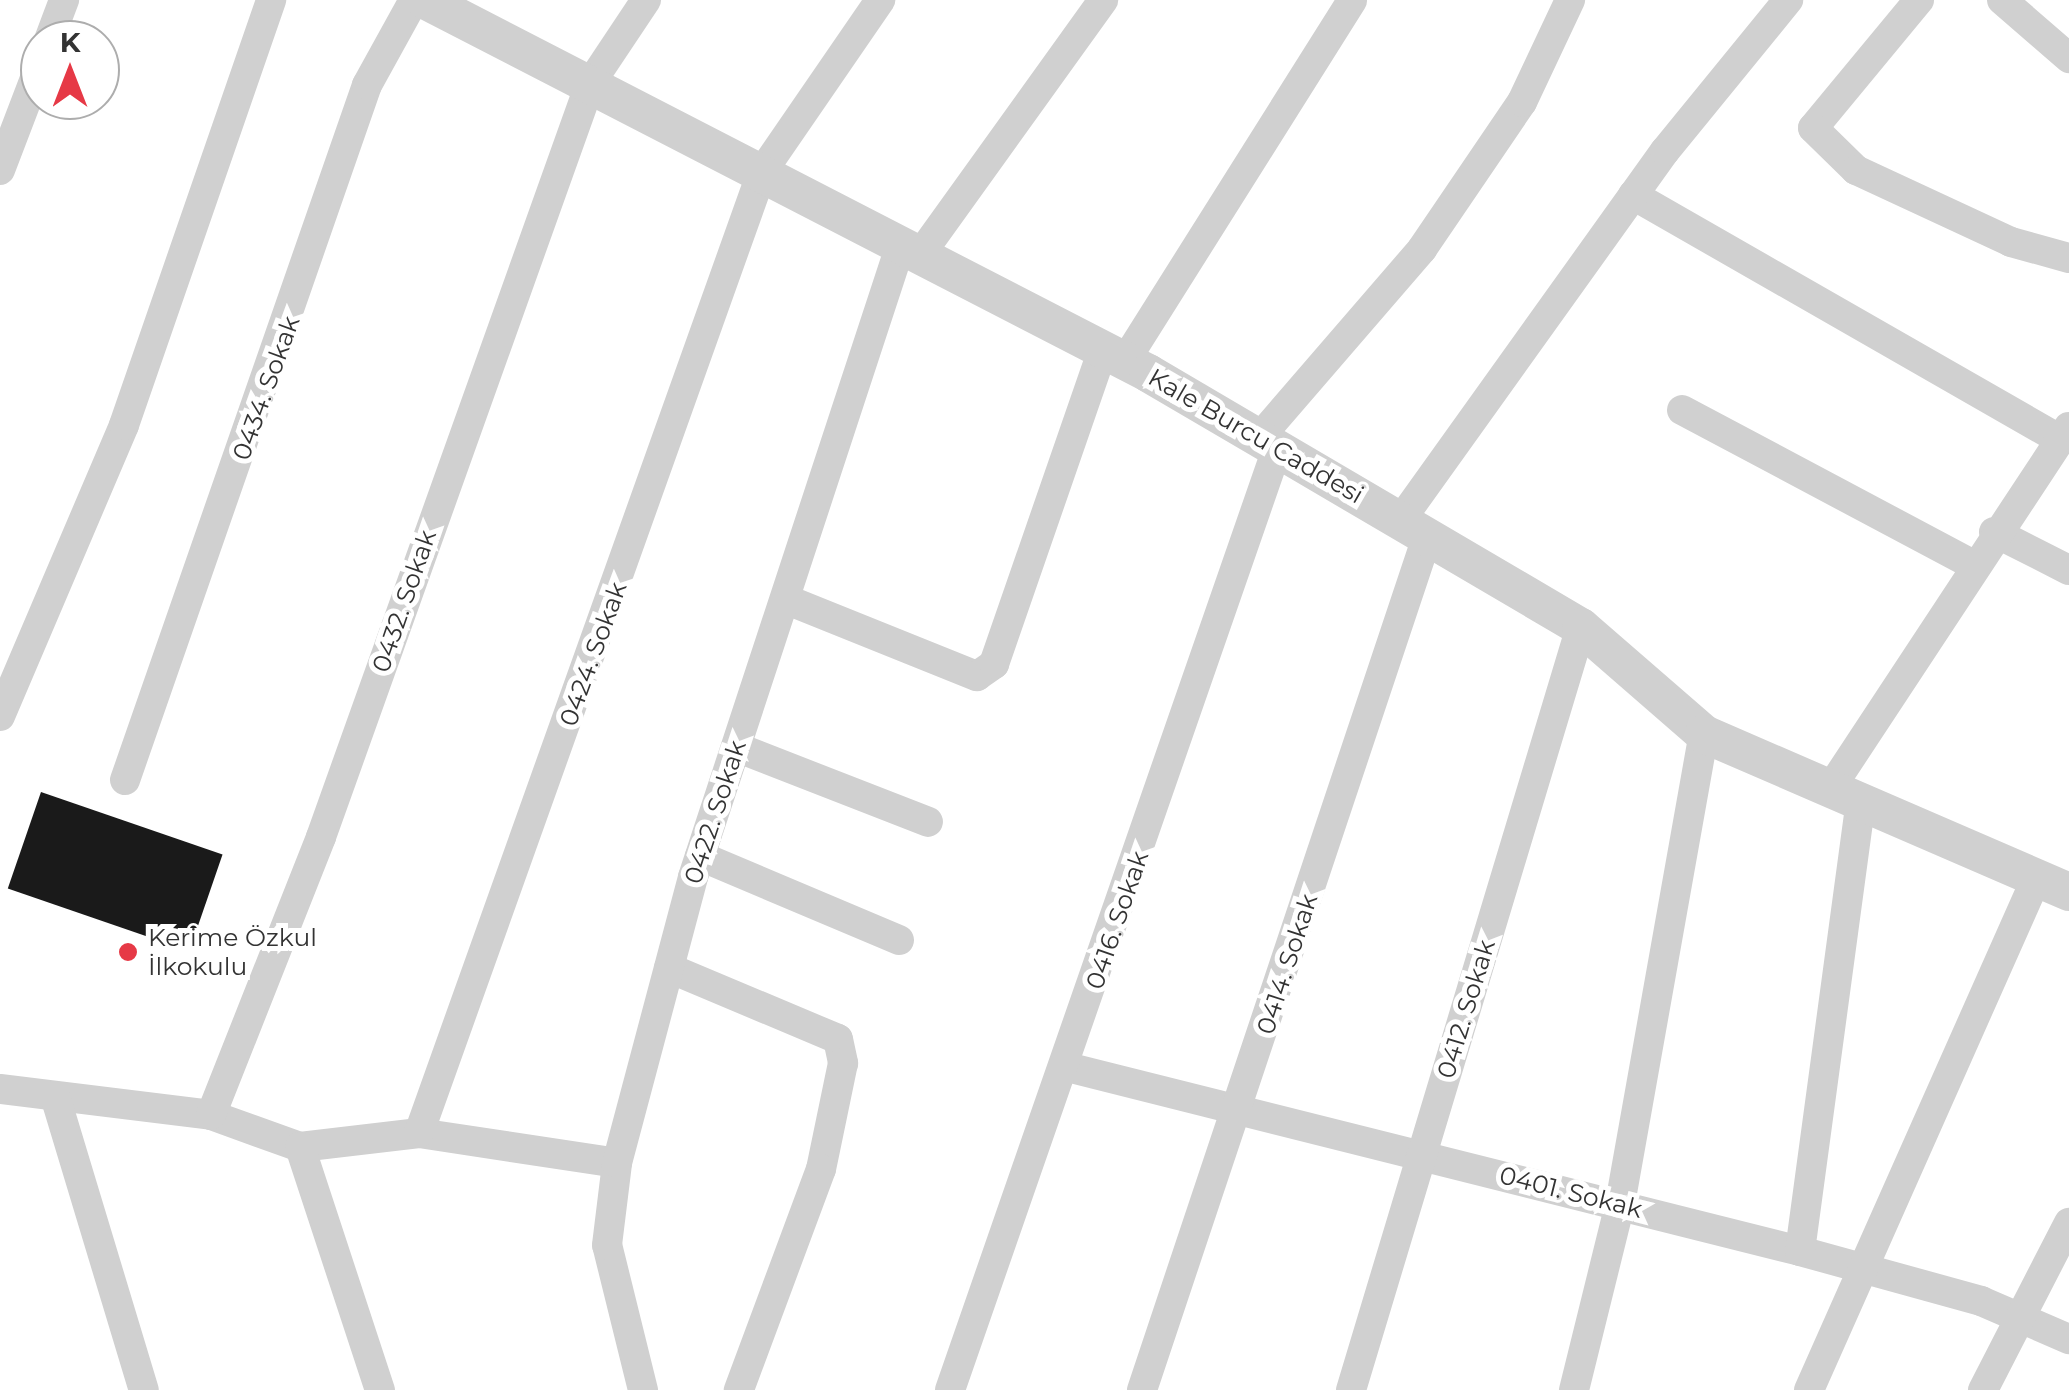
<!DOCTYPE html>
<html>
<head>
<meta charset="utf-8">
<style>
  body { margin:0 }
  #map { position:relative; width:2069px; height:1390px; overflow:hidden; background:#fff; font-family:Montserrat,sans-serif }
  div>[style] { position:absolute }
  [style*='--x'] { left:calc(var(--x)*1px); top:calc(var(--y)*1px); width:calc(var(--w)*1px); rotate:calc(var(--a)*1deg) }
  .building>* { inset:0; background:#1a1a1a; transform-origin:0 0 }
  .minor>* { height:30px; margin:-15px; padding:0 15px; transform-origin:15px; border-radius:15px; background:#d0d0d0 }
  .tertiary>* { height:38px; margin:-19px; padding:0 19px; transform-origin:19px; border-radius:19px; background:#d0d0d0 }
  .dots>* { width:28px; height:28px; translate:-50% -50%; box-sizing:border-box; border:5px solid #fff; border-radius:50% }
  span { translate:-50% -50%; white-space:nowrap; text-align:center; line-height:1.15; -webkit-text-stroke:10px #fff; paint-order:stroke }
  .street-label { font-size:25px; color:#333 }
  .poi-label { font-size:25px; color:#333 }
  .left { translate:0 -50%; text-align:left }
  .north { position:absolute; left:20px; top:20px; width:100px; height:100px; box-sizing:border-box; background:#fff; border:2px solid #adadad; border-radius:50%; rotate:0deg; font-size:28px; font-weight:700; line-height:40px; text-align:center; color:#333 }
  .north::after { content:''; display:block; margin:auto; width:35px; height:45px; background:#e63946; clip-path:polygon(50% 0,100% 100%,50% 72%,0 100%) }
</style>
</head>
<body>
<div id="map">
  <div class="building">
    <div style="left:41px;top:792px;width:192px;height:102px;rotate:19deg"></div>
  </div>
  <div class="minor">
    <div style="--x:1919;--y:0;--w:166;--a:129.6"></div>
    <div style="--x:1813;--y:128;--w:60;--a:44.3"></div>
    <div style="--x:1856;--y:170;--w:171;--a:24.9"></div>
    <div style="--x:2011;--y:242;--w:60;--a:15.4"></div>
    <div style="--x:2002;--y:0;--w:89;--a:40.9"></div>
    <div style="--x:49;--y:40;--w:43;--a:-69.4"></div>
    <div style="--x:0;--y:170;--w:112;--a:-69.1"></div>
    <div style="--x:1633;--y:195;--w:492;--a:29.8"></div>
    <div style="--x:920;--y:255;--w:314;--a:-54.3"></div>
    <div style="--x:1125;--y:361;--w:426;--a:-57.8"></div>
    <div style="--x:1682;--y:410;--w:328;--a:28"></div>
    <div style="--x:1259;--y:438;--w:250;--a:-49.2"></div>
    <div style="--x:1422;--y:249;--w:178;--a:-55.8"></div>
    <div style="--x:1522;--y:102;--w:113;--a:-64.8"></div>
    <div style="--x:1400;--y:521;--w:455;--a:-54.4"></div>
    <div style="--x:1665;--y:151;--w:195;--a:-50.8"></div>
    <div style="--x:1994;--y:532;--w:84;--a:26.9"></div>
    <div style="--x:785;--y:599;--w:207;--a:21.9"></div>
    <div style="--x:977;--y:676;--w:21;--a:-35"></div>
    <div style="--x:994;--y:664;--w:333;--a:-70.9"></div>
    <div style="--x:0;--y:716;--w:316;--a:-66.9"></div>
    <div style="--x:124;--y:425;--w:450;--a:-70.9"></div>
    <div style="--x:736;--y:747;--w:206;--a:21.3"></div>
    <div style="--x:125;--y:780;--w:736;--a:-70.8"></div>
    <div style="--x:367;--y:85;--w:97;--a:-61.1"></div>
    <div style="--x:1832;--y:786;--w:430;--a:-56.6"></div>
    <div style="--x:700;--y:856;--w:216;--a:22.9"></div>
    <div style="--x:669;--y:968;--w:183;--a:22.8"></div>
    <div style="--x:838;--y:1039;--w:25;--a:78"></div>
    <div style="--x:843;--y:1063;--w:108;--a:101.7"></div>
    <div style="--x:821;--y:1169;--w:236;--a:110.4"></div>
    <div style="--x:1067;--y:1067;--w:756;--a:14.09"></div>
    <div style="--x:1800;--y:1251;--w:188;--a:15.4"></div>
    <div style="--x:1981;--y:1301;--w:96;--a:23.4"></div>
    <div style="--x:0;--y:1089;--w:213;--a:7"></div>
    <div style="--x:211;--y:1115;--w:95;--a:19.8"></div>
    <div style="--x:300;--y:1147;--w:120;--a:-6.7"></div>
    <div style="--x:419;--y:1133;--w:200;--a:8.6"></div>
    <div style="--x:55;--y:1096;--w:307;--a:73.2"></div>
    <div style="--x:211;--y:1115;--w:299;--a:-68.4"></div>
    <div style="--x:321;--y:837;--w:800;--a:-70.34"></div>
    <div style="--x:590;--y:84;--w:101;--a:-56.3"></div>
    <div style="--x:419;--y:1133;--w:1020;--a:-70.36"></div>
    <div style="--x:762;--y:172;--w:209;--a:-55.5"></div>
    <div style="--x:300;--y:1147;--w:256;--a:71.8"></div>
    <div style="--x:1800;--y:1251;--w:455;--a:-82.3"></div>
    <div style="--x:643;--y:1390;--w:149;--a:-103.9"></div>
    <div style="--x:607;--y:1245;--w:83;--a:-83"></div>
    <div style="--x:617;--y:1163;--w:296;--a:-75.1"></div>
    <div style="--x:693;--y:877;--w:666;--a:-71.81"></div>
    <div style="--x:950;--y:1390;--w:996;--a:-70.84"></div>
    <div style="--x:1142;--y:1390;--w:899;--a:-71.52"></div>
    <div style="--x:1351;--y:1390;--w:797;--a:-73.23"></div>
    <div style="--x:1574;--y:1390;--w:192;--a:-76.1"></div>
    <div style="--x:1620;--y:1204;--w:477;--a:-79.9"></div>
    <div style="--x:1809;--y:1390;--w:559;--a:-66.05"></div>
    <div style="--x:1983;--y:1390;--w:188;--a:-62.8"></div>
  </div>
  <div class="tertiary">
    <div style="--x:425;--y:0;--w:814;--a:27.29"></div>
    <div style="--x:1148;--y:373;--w:502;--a:30.4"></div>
    <div style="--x:1581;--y:627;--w:163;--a:41"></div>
    <div style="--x:1704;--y:734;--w:398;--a:23.4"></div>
  </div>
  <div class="dots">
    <div style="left:128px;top:952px;background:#e63946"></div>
  </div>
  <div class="street-label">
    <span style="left:266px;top:388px;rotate:-70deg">0434. Sokak</span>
    <span style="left:1256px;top:436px;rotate:30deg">Kale Burcu Caddesi</span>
    <span style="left:404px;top:601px;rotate:-71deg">0432. Sokak</span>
    <span style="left:593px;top:654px;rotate:-70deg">0424. Sokak</span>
    <span style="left:715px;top:812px;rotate:-72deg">0422. Sokak</span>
    <span style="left:1117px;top:920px;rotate:-71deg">0416. Sokak</span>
    <span style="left:1287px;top:964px;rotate:-72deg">0414. Sokak</span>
    <span style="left:1466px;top:1009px;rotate:-73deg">0412. Sokak</span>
    <span style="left:1571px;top:1192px;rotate:14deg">0401. Sokak</span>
  </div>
  <div class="poi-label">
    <span class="left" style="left:148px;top:952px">Kerime Özkul<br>İlkokulu</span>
  </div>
  <div class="north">K</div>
</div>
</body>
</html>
